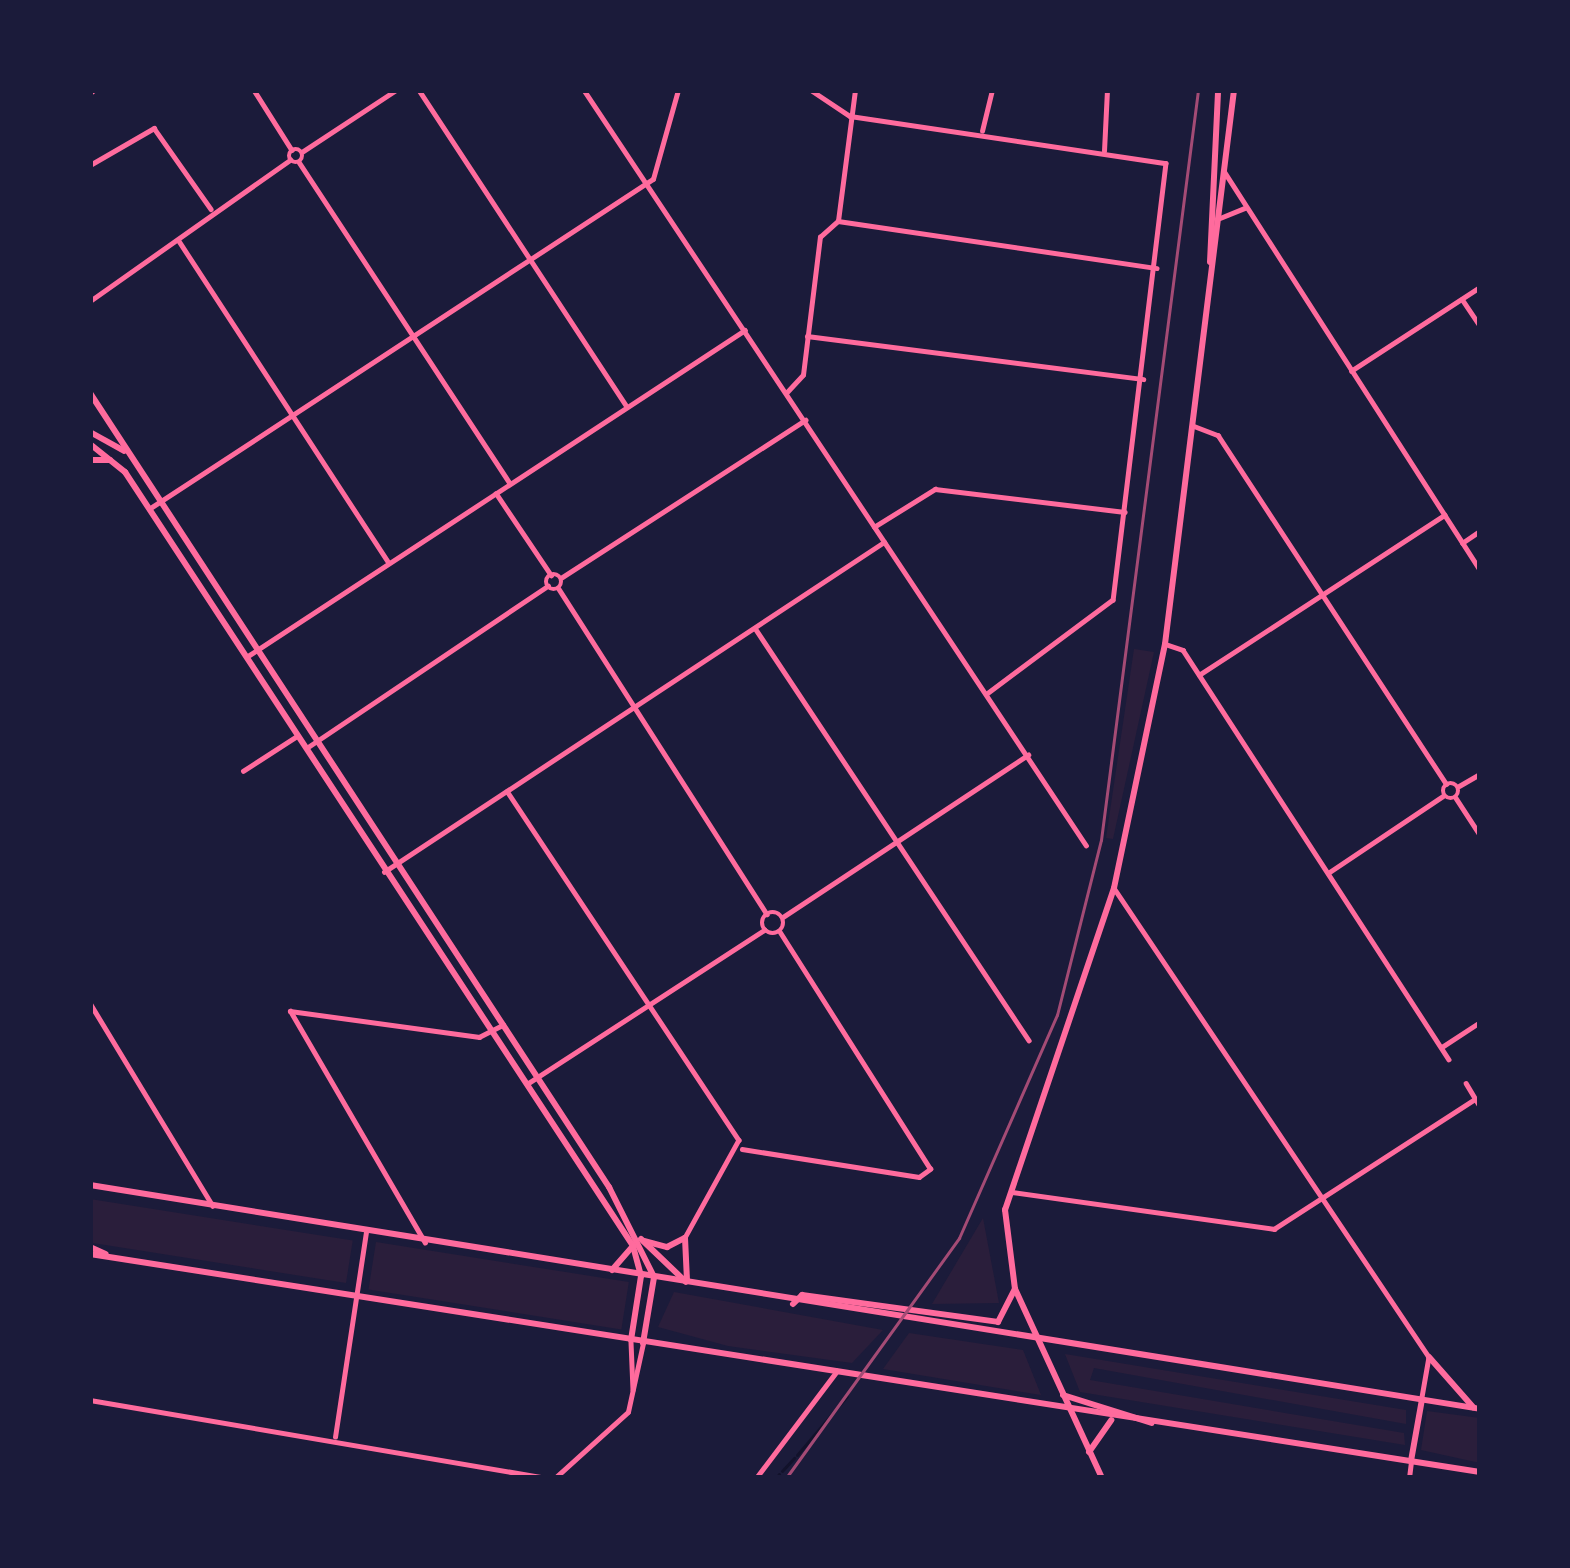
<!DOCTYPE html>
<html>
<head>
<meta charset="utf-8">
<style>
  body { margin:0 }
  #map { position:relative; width:1570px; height:1568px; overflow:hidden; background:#1b1b3a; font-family:Manrope,sans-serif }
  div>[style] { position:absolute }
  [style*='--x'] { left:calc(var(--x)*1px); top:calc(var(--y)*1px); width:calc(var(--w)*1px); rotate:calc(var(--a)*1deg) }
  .green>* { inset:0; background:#2a1e3b; transform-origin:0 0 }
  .stream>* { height:3px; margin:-1.5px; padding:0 1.5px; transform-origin:1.5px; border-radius:1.5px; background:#12122b }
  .minor>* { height:4.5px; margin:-2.25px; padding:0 2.25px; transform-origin:2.25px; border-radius:2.25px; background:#ff6b9d }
  .minor>.ring { margin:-2.25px; padding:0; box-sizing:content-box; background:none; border:4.5px solid #ff6b9d; border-radius:50% }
  .secondary>* { height:6px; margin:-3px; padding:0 3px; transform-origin:3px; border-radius:3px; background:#ff6b9d }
  .trunk>* { height:6px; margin:-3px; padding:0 3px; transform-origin:3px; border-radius:3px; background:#ff6b9d }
  .rail>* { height:3px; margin:-1.5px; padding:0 1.5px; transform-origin:1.5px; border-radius:1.5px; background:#a44b75 }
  span { translate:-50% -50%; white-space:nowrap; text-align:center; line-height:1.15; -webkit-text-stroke:9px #1b1b3a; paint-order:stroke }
  .frame { position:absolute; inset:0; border:93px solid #1b1b3a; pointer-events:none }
</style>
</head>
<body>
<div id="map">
  <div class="green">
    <div style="clip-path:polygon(1134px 649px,1154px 652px,1113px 839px,1106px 838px)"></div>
    <div style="left:90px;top:1199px;width:266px;height:43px;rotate:9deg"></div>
    <div style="clip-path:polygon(983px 1218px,999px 1303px,932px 1304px)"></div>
    <div style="left:376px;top:1242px;width:256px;height:48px;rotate:9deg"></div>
    <div style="clip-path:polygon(674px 1292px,883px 1330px,852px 1363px,728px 1346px,658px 1327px)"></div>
    <div style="clip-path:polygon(909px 1333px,1023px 1350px,1041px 1395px,883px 1369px)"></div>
    <div style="clip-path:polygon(1065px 1354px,1406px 1410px,1406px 1424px,1094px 1368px,1090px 1380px,1404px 1433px,1405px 1445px,1080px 1392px)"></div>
    <div style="clip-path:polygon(1427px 1411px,1480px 1418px,1480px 1463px,1421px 1450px)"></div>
  </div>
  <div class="stream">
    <div style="--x:797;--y:1455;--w:77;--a:-49.7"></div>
    <div style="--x:782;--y:1471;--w:18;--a:-47"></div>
    <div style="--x:776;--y:1478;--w:5;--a:-53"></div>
  </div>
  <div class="minor">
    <div style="--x:254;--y:90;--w:71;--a:57.7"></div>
    <div style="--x:419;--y:90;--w:379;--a:56.7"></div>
    <div style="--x:584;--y:90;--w:907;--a:56.38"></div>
    <div style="--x:811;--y:90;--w:47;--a:33.7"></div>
    <div style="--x:850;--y:116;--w:319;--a:8.5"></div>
    <div style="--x:1166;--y:163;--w:440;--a:96.9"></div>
    <div style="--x:1113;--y:600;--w:157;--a:143.3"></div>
    <div style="--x:90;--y:93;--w:5;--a:-37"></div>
    <div style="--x:982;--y:131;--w:42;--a:-76.3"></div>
    <div class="ring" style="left:289px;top:149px;width:9.5px;height:9.5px"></div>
    <div style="--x:1104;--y:151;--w:61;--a:-87.2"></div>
    <div style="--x:302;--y:152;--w:113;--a:-33.4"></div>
    <div style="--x:299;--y:162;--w:384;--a:56.7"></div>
    <div style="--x:90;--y:165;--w:74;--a:-30"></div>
    <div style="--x:154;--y:128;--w:99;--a:54.9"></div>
    <div style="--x:1224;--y:171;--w:473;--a:57.3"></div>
    <div style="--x:1220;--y:218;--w:27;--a:-22"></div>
    <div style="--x:838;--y:221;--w:322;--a:8.4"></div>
    <div style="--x:179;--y:241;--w:384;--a:56.9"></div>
    <div style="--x:1462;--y:299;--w:32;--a:56"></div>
    <div style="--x:90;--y:301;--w:245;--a:-35.2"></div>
    <div style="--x:807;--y:336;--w:339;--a:7.3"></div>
    <div style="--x:1351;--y:371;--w:154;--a:-33.1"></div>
    <div style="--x:787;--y:392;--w:23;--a:-47"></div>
    <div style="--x:803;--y:375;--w:139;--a:-83"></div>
    <div style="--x:820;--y:237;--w:24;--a:-42"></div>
    <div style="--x:838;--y:221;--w:132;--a:-82.6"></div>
    <div style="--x:1194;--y:426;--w:26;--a:21"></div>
    <div style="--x:1218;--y:435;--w:417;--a:56.8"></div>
    <div style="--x:496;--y:493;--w:99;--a:56.1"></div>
    <div style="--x:149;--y:509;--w:602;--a:-33.22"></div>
    <div style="--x:653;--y:179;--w:92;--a:-74.3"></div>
    <div style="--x:874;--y:527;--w:72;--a:-31.9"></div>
    <div style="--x:935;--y:489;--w:191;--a:6.9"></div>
    <div style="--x:1462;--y:543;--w:22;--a:-34"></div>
    <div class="ring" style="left:546px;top:574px;width:11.5px;height:11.5px"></div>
    <div style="--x:561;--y:578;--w:291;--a:-32.9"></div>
    <div style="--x:559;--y:589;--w:386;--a:57.4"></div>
    <div style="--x:755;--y:628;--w:495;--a:56.4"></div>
    <div style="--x:1165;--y:644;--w:19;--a:18"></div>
    <div style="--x:1183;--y:650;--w:488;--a:57"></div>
    <div style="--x:248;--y:656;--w:594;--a:-33.26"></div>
    <div style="--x:1199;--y:675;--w:293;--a:-33.1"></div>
    <div style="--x:308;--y:747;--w:289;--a:-33.9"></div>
    <div style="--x:243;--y:771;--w:64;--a:-32.9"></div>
    <div class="ring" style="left:1443px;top:783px;width:11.5px;height:11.5px"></div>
    <div style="--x:1459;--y:786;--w:24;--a:-30"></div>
    <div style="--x:507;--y:791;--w:419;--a:56.4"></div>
    <div style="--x:739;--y:1140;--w:112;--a:118.9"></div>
    <div style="--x:1456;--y:798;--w:44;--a:57"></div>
    <div style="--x:384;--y:872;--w:599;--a:-33.42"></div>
    <div style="--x:1328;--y:873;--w:138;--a:-33.8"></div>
    <div style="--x:1114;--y:888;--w:565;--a:56.11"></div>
    <div style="--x:1429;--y:1357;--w:41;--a:99.9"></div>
    <div class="ring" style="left:762px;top:912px;width:17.5px;height:17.5px"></div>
    <div style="--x:783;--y:917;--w:294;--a:-33.5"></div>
    <div style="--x:90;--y:1003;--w:237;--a:58.8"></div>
    <div style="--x:1442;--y:1047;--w:45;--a:-33.3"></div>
    <div style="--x:1466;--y:1083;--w:27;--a:59"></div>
    <div style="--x:527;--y:1084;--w:283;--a:-33"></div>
    <div style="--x:742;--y:1149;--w:179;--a:9"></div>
    <div style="--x:919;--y:1177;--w:14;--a:-36"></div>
    <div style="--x:930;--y:1169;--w:280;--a:-122.4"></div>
    <div style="--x:1012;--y:1192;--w:265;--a:8"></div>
    <div style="--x:1274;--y:1229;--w:239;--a:-32.9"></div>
    <div style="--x:425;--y:1243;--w:268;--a:-120.2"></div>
    <div style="--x:290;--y:1011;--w:191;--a:7.8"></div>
    <div style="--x:479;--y:1037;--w:27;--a:-27"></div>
    <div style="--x:631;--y:1342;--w:48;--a:87.6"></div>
    <div style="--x:90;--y:1400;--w:464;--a:9.7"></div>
    <div style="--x:335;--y:1437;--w:207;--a:-81.4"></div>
    <div style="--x:555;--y:1478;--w:98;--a:-42.1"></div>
    <div style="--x:628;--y:1412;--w:71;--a:-77.7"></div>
    <div style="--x:756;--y:1478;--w:134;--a:-52.9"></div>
    <div style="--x:1409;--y:1478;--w:17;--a:-83"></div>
  </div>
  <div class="secondary">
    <div style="--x:1210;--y:262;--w:172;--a:-87.3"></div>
    <div style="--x:90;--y:393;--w:949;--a:56.83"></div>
    <div style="--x:609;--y:1187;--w:101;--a:63.4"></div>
    <div style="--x:90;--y:432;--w:39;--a:29"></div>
    <div style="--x:90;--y:444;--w:45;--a:38.7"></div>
    <div style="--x:125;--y:472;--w:926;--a:56.72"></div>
    <div style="--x:633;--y:1246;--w:31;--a:75"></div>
    <div style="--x:90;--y:460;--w:20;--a:0"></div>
    <div style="--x:644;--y:1241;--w:24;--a:15"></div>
    <div style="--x:667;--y:1247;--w:20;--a:-27"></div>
    <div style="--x:612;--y:1270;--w:32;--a:-49"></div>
    <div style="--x:1102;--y:1478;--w:208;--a:-114.7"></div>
    <div style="--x:1015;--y:1289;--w:80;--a:-97.2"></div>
    <div style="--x:1005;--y:1210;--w:340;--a:-71.3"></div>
    <div style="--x:1114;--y:888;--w:249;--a:-78.2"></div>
    <div style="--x:1165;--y:644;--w:558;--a:-82.9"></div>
  </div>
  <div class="trunk">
    <div style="--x:90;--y:1185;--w:1408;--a:9.15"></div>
    <div style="--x:685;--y:1238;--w:43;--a:87.3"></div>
    <div style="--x:641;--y:1239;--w:62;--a:43.7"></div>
    <div style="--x:90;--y:1247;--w:17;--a:24"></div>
    <div style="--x:90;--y:1254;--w:1407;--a:8.91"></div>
    <div style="--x:793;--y:1304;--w:13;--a:-45"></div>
    <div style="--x:802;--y:1295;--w:198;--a:7.8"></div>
    <div style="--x:998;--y:1322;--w:37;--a:-63"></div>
    <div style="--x:631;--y:1340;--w:65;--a:-81.1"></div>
    <div style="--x:643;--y:1343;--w:67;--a:-80.5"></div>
    <div style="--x:1429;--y:1357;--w:67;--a:48.7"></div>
    <div style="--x:1063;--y:1395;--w:93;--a:17.5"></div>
    <div style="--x:1089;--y:1452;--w:39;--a:-55"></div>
    <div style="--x:1411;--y:1461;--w:63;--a:-79.9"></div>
  </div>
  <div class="rail">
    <div style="--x:786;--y:1478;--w:296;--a:-54.2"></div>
    <div style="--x:959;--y:1238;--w:244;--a:-66.3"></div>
    <div style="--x:1057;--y:1015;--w:180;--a:-75.9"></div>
    <div style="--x:1101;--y:840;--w:756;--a:-82.63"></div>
  </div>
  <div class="frame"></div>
</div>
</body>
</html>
